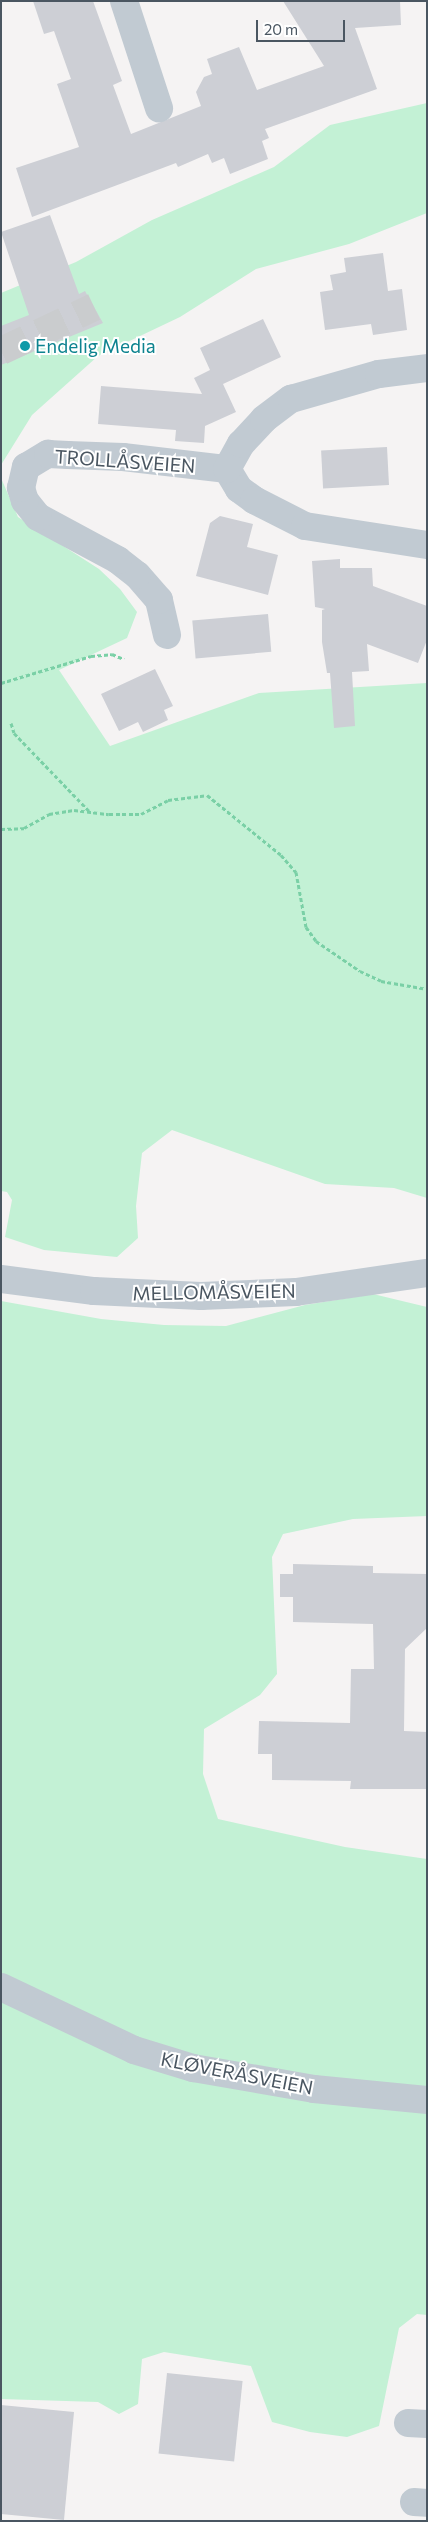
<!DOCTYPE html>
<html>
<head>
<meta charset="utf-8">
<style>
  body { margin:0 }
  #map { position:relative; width:428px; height:2522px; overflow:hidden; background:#f5f3f3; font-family:Commissioner,sans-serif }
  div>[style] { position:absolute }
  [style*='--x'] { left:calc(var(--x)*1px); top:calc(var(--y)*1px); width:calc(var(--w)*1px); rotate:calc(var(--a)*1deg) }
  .green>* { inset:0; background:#c3f1d5 }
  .building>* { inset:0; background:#cdcfd5; transform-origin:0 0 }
  .minor-tunnel>* { height:28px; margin-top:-14px; transform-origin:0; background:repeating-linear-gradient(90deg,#caccce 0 28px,transparent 0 42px) }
  .path>* { height:3px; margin-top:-1.5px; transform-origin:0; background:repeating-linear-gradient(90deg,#7ad0a6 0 4px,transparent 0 6.5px) }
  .minor>* { height:28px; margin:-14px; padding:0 14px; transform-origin:14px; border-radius:14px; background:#c1cad2 }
  .dots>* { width:14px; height:14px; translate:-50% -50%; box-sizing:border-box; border:2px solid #fff; border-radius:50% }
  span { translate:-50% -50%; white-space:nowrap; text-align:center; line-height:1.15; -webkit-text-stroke:4px #fff; paint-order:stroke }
  .culture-label { font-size:19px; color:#0d838f }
  .left { translate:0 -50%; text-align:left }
  .street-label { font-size:19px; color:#4a5661 }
  .frame { position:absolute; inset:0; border:2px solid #4a5661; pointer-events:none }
  .scale { position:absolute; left:256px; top:20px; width:89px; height:22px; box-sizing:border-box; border:2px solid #4a5661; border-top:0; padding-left:6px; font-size:15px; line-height:18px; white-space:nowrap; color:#4a5661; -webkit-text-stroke:4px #fff; paint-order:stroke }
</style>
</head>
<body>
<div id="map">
  <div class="green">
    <div style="clip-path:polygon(427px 103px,427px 213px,349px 244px,256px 269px,180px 317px,98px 356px,32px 415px,1px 465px,1px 293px,76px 262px,152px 220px,274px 167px,330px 125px)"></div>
    <div style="clip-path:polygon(1px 478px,18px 517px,99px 569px,120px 589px,137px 612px,127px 638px,59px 670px,110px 746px,259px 693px,427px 683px,427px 1198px,394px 1188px,325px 1184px,172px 1130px,142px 1153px,136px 1206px,138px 1238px,117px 1257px,44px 1250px,5px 1237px,12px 1200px,7px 1192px,1px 1191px)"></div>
    <div style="clip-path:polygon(373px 1294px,427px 1307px,427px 1516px,353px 1519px,283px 1534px,272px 1557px,277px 1674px,260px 1695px,204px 1729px,203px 1774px,218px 1819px,345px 1847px,427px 1859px,427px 2315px,417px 2314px,399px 2328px,379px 2426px,347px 2437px,310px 2432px,272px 2422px,251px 2366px,164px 2352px,142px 2359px,138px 2404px,119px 2414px,98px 2402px,1px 2399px,1px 1301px,101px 1319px,164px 1325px,226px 1326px,305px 1305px)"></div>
  </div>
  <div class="building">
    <div style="clip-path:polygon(33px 1px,93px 1px,122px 81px,113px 85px,131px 134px,201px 106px,196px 92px,204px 77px,212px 74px,207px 59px,239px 47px,257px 90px,324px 66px,283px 1px,400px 1px,401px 25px,355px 28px,377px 89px,265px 129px,269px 138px,262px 141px,268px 159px,230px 174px,224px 158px,212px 163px,208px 154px,178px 167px,176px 163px,32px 217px,16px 168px,79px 147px,57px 84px,71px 79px,54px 31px,44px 34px)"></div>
    <div style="clip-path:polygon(50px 215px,79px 294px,85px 291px,103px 323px,1px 365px,1px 326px,29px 315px,1px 232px)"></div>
    <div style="clip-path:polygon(383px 253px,388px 291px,402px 289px,407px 330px,373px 335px,371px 324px,325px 330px,320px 292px,333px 290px,330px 275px,346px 272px,344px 258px)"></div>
    <div style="clip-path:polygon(263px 319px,281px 357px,223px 384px,236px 412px,205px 426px,204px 443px,175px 441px,176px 430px,98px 424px,101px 386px,202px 394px,194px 378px,210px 370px,200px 348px)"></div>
    <div style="left:387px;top:447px;width:38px;height:66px;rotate:87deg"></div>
    <div style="clip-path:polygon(220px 516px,253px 524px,247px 547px,278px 555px,268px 595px,196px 576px,210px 523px)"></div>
    <div style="clip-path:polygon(340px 559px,340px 568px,372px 568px,373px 586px,427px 606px,427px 640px,418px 663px,367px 644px,369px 671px,352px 672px,355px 726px,334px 728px,330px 673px,327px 673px,322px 642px,322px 610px,325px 609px,315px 607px,312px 561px)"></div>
    <div style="left:268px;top:614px;width:38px;height:76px;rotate:85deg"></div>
    <div style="clip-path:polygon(155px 669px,173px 706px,164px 710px,168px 720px,143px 732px,138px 722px,119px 731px,101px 694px)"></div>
    <div style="clip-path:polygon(293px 1564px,373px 1566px,373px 1573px,427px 1574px,427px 1628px,405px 1649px,404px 1731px,427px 1732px,427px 1789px,350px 1789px,351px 1781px,272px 1780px,272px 1754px,258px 1754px,259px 1721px,350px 1723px,351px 1669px,374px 1669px,373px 1624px,293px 1622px,293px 1597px,280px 1597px,280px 1574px,293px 1574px)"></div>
    <div style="left:167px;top:2373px;width:76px;height:81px;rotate:6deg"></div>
    <div style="clip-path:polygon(1px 2405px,74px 2412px,64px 2520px,1px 2514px)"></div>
  </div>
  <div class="minor-tunnel">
    <div style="--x:1;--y:351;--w:103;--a:-25.3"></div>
  </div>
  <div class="path">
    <div style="--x:1;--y:683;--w:94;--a:-16.7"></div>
    <div style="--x:91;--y:656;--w:21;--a:-5"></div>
    <div style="--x:112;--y:654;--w:13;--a:23"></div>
    <div style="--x:11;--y:723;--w:10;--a:73"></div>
    <div style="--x:14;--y:733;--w:108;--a:46.1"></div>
    <div style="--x:1;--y:829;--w:23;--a:-2"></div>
    <div style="--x:24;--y:828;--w:29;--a:-29"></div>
    <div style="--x:49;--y:814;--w:25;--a:-9"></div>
    <div style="--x:74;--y:810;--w:35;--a:7"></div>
    <div style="--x:109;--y:814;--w:32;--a:0"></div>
    <div style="--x:141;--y:814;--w:30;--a:-27"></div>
    <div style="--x:168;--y:800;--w:39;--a:-7"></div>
    <div style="--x:207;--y:795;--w:95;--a:39"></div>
    <div style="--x:281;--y:855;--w:23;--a:49"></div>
    <div style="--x:296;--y:872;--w:56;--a:79.7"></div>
    <div style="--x:306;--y:927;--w:17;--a:54"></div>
    <div style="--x:316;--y:941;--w:53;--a:34.3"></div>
    <div style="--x:360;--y:971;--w:23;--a:25"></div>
    <div style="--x:381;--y:981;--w:47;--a:9.9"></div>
  </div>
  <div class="minor">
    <div style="--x:124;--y:1;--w:113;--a:71.9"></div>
    <div style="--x:227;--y:469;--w:23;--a:59"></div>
    <div style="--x:239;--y:489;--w:19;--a:36"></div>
    <div style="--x:254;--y:500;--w:57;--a:27"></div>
    <div style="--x:305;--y:526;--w:123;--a:8.9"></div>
    <div style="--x:167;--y:635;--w:36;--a:-103"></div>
    <div style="--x:159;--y:600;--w:33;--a:-131"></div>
    <div style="--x:137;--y:575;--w:24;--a:-142"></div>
    <div style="--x:118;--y:560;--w:91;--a:-151.7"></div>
    <div style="--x:38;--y:517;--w:21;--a:-129"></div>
    <div style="--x:25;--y:501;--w:14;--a:-107"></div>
    <div style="--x:21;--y:488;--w:22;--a:-77"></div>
    <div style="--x:26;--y:467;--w:26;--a:-31"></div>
    <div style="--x:48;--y:454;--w:20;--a:3"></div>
    <div style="--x:68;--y:455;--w:55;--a:2.1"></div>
    <div style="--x:123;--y:457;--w:105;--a:6.6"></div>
    <div style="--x:227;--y:469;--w:29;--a:-61"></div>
    <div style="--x:241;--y:444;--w:34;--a:-47"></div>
    <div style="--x:264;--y:419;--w:34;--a:-37"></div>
    <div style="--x:291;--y:399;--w:91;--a:-15.9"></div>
    <div style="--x:379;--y:374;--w:48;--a:-7.1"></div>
    <div style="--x:1;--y:1279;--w:94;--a:7.4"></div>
    <div style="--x:94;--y:1291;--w:107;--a:2.7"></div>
    <div style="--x:201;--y:1296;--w:95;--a:-2.4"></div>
    <div style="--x:296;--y:1292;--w:132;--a:-8.3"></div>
    <div style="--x:1;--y:1987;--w:147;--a:25.3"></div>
    <div style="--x:134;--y:2050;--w:62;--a:17"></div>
    <div style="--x:193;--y:2068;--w:123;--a:9.8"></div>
    <div style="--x:314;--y:2089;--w:114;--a:5.6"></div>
    <div style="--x:408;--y:2423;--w:19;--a:3"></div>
    <div style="--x:414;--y:2502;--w:13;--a:4"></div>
  </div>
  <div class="dots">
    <div style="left:25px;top:346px;background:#0f9aa8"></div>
  </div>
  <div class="culture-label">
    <span class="left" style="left:35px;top:346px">Endelig Media</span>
  </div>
  <div class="street-label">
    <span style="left:125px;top:461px;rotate:4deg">TROLLÅSVEIEN</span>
    <span style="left:214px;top:1292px;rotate:-1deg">MELLOMÅSVEIEN</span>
    <span style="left:237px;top:2073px;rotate:11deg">KLØVERÅSVEIEN</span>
  </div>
  <div class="frame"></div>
  <div class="scale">20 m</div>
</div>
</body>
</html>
